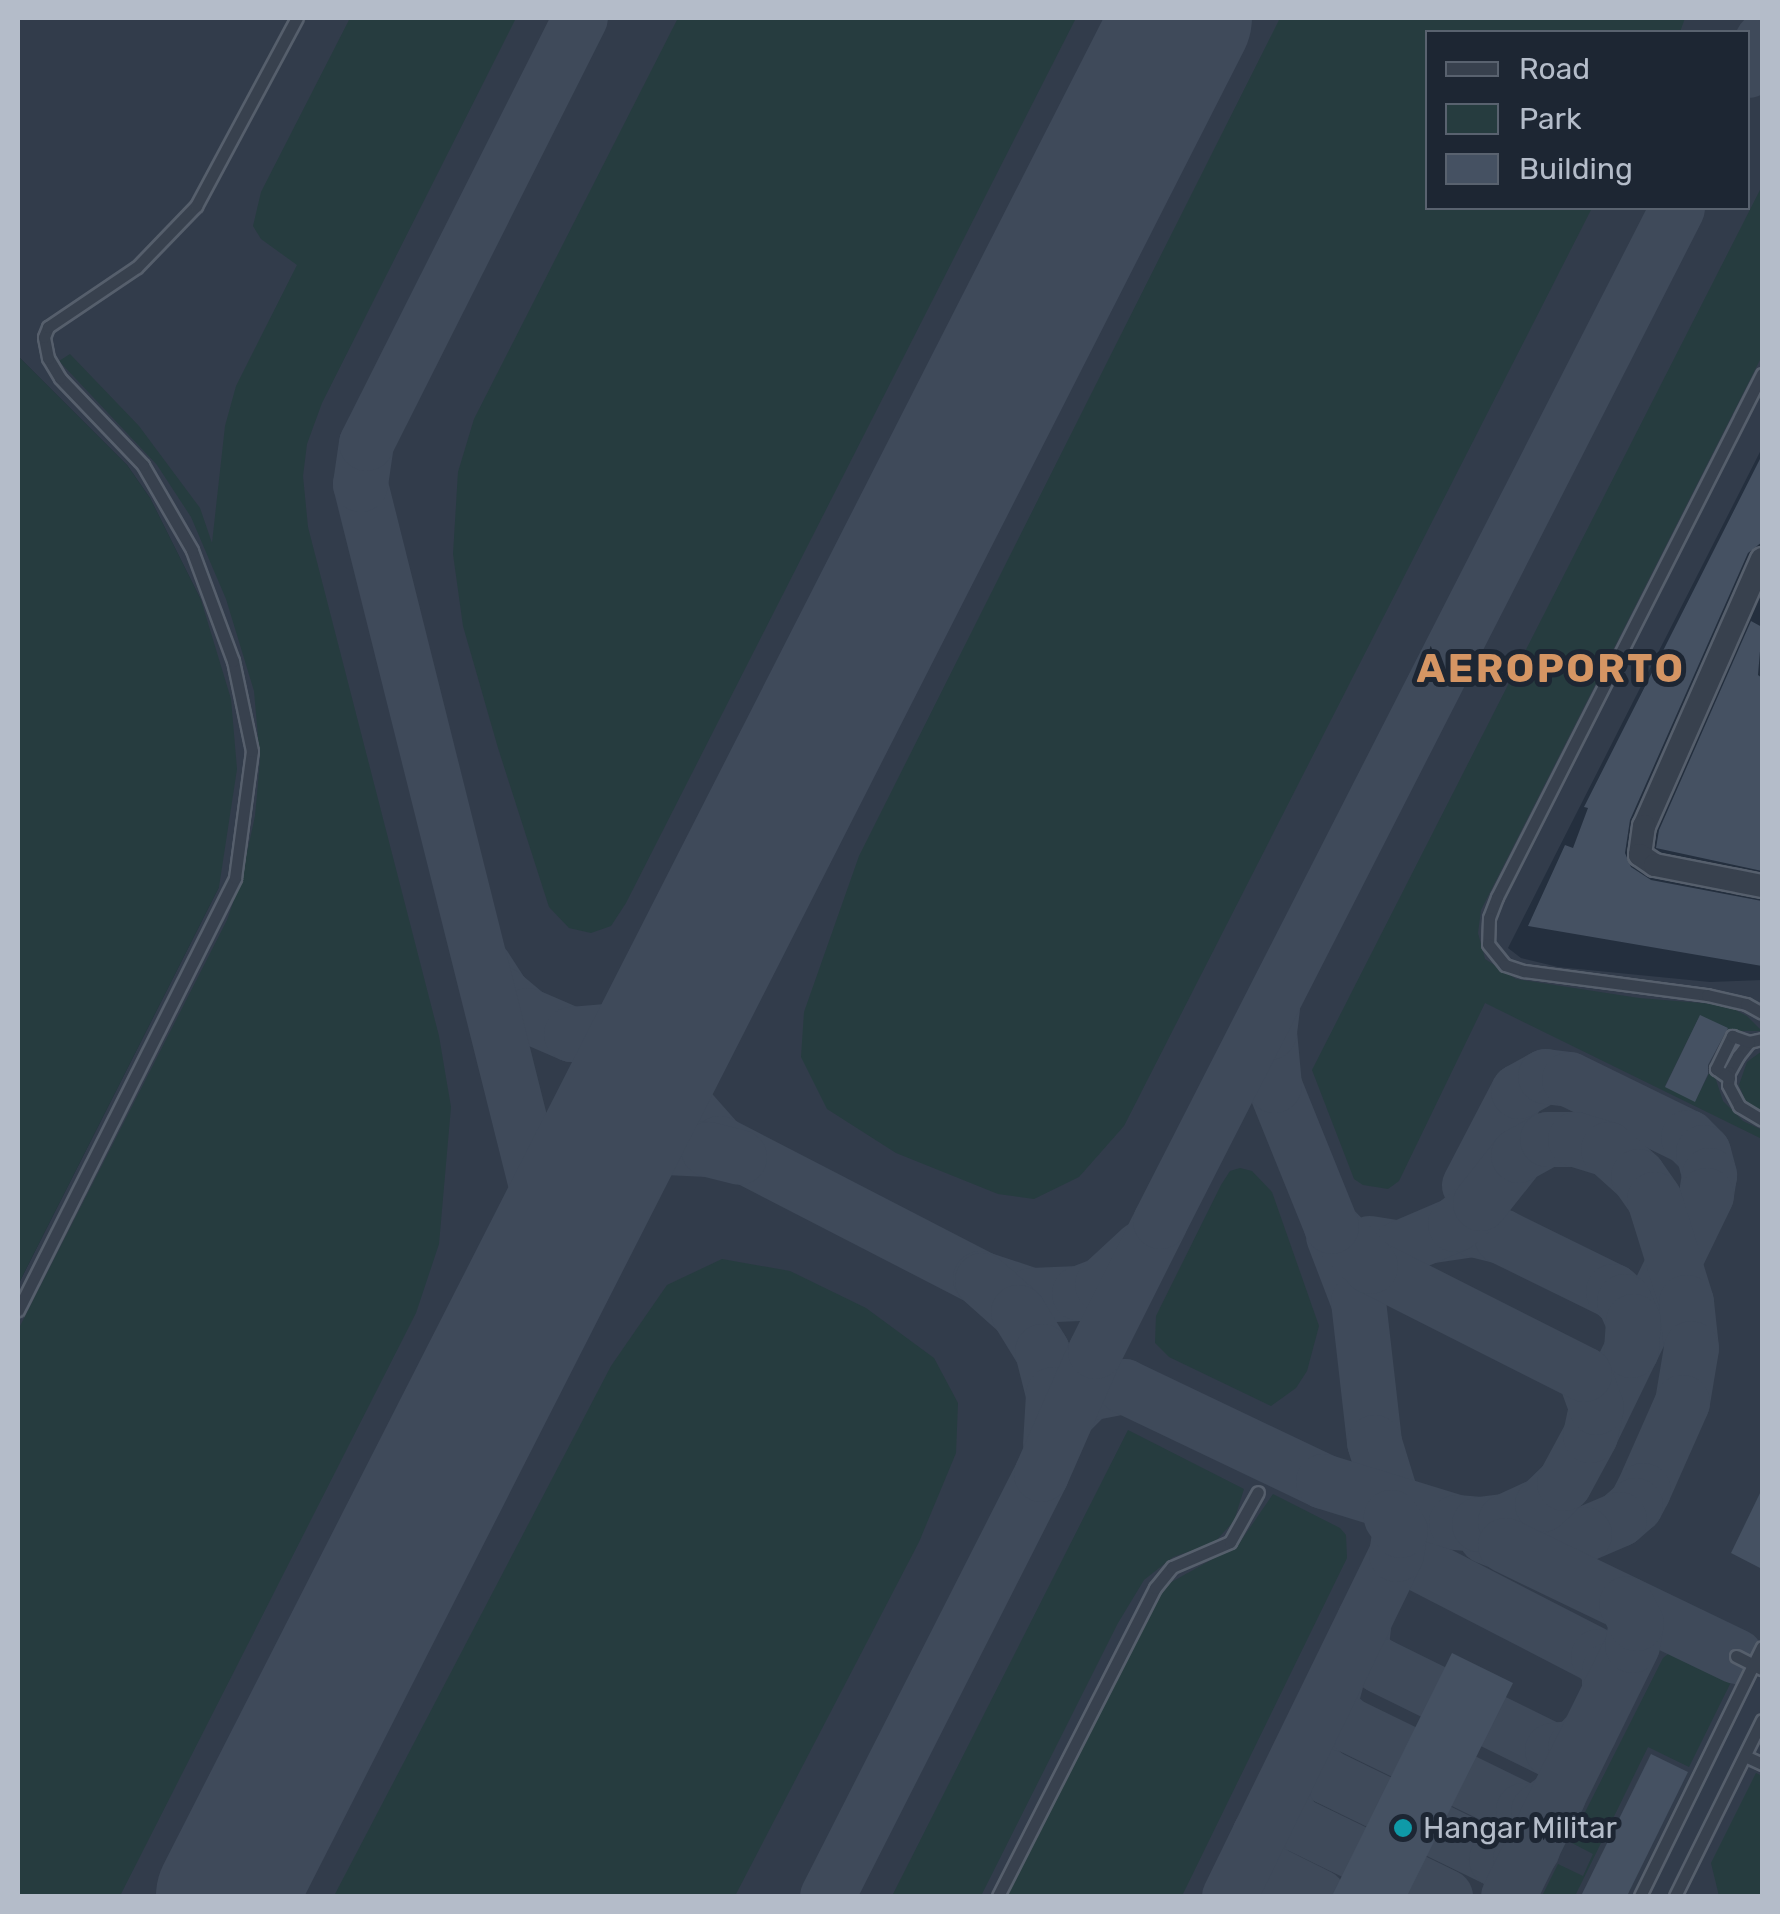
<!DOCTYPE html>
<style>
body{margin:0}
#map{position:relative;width:1780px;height:1914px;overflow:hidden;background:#242f3e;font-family:Rubik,sans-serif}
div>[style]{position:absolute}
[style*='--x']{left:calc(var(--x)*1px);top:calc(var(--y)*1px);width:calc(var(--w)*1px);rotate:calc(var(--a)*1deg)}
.airport>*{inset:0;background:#323c4b}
.green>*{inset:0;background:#263c3f}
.taxiway>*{height:55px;margin:-27.5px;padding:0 27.5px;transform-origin:27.5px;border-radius:27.5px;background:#3f4a5a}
.runway>*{height:140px;margin:-70px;padding:0 70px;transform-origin:70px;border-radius:70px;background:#3f4a5a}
.building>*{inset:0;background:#455162}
.roads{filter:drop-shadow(2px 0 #565f6c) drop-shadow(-2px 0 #565f6c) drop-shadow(0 2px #565f6c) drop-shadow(0 -2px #565f6c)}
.service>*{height:11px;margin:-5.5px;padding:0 5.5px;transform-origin:5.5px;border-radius:5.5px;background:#38414e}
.minor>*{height:22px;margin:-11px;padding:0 11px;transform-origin:11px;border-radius:11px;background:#38414e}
.dots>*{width:28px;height:28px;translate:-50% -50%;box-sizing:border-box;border:5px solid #1d2633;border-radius:50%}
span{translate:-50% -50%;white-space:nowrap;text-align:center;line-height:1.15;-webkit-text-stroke:10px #1d2633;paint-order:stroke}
.poi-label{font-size:30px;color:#b4bcc9}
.left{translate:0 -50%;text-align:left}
.district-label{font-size:40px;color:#d59563;font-weight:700;letter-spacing:2.5px}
.frame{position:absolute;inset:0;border:20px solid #b4bcc9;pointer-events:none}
.legend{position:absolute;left:1425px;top:30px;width:325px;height:180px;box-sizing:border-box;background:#1d2633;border:2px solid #59626f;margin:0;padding:12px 18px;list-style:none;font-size:30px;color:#b4bcc9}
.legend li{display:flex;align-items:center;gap:20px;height:50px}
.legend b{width:50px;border:2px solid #59626f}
</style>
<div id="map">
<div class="airport">
<i style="clip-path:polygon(evenodd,18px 18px,1762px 18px,1762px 448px,1508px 948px,1521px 958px,1558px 967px,1710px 982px,1762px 980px,1762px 1896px,18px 1896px,18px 1285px,219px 887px,201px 600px,150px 498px,127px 465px,18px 356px,18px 18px,1428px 32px,1748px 32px,1748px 208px,1428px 208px,1428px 32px)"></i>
</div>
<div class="green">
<i style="clip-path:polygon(350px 18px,516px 18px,322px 403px,307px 444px,303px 476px,308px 527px,439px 1036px,451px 1107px,439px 1244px,416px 1313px,120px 1896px,18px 1896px,18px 1330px,227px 920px,241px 880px,255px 816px,260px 760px,254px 691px,226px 599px,191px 517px,157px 465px,59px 361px,70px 354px,139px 426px,200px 508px,212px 543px,225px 426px,236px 386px,297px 265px,261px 239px,253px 226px,261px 192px)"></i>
<i style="clip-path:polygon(678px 18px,1076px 18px,626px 903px,611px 926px,591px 933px,569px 928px,549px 907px,498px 748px,463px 626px,453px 554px,458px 472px,474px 419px)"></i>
<i style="clip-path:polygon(1280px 18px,1685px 18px,1680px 32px,1428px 32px,1428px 208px,1592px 208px,1124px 1126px,1079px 1177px,1034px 1199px,998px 1194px,896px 1153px,827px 1109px,801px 1057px,804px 1012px,859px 856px)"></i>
<i style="clip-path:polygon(1762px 186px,1762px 356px,1481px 910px,1478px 933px,1485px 959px,1516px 979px,1639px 998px,1726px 1005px,1747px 1016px,1762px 1031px,1730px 1031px,1700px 1015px,1665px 1086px,1695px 1101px,1712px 1068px,1723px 1101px,1743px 1121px,1762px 1130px,1762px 1139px,1485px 1003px,1399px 1181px,1388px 1189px,1363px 1185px,1354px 1179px,1312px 1070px)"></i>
<i style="clip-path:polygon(18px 356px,127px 465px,150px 498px,201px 600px,231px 699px,237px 769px,219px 887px,18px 1285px)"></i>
<i style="clip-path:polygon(1762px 1051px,1762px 1113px,1745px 1100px,1739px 1085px,1747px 1062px)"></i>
<i style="clip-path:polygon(1240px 1168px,1252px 1171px,1272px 1192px,1319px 1326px,1307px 1371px,1296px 1388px,1271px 1406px,1169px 1357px,1155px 1343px,1156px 1316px,1221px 1185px,1230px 1171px)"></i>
<i style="clip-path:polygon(722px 1259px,790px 1271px,866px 1308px,934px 1358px,958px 1403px,956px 1453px,919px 1542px,735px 1896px,334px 1896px,611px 1366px,667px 1285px)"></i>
<i style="clip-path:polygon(1128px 1430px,1244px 1489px,1234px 1521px,1214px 1543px,1173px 1557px,1144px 1580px,1118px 1623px,981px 1896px,892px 1896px)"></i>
<i style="clip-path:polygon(1273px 1494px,1340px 1528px,1346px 1535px,1347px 1558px,1182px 1896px,1007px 1896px,1144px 1620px,1166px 1585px,1238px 1545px)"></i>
<i style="clip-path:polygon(1672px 1651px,1733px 1678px,1689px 1767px,1648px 1747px,1575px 1896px,1542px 1896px,1558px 1864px,1583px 1876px,1593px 1854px,1570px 1842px,1663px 1658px)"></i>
<i style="clip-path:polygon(1756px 1773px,1762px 1776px,1762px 1896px,1719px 1896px,1711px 1863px)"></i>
</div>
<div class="taxiway">
<i style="--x:1748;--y:70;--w:33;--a:-65"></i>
<i style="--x:484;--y:966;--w:33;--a:57"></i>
<i style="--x:502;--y:994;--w:33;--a:40"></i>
<i style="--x:527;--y:1015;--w:48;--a:23.4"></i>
<i style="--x:571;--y:1034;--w:57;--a:-5"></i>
<i style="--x:628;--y:1029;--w:21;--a:-23"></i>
<i style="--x:647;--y:1021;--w:27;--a:-36"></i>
<i style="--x:669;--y:1005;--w:38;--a:-51"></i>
<i style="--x:700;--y:966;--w:61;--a:112"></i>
<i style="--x:677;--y:1023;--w:44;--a:93.9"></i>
<i style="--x:674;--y:1067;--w:42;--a:72"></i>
<i style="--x:687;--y:1107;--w:48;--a:48.4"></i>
<i style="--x:719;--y:1143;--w:294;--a:27.3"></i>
<i style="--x:980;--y:1278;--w:54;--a:18.4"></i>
<i style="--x:1031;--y:1295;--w:48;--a:-2.4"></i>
<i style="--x:1079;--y:1293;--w:25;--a:-21"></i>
<i style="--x:1102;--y:1284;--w:53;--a:-42.7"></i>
<i style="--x:1469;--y:1185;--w:106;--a:-62.5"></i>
<i style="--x:1518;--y:1091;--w:31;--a:-29"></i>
<i style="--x:1545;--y:1076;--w:24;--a:7"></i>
<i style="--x:1569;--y:1079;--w:132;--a:26"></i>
<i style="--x:1688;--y:1137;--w:21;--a:45"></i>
<i style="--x:1703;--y:1152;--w:24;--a:75"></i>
<i style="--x:1709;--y:1175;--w:20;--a:99"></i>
<i style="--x:1706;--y:1195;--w:263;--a:115.9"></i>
<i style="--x:1432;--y:1235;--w:41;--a:-8.3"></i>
<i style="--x:1473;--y:1229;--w:29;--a:14"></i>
<i style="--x:1501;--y:1236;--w:125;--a:26.2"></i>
<i style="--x:1613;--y:1291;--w:15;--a:42"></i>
<i style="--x:1624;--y:1301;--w:22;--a:66"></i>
<i style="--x:1633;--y:1321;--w:29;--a:94"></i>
<i style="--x:1333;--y:1236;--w:70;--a:69"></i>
<i style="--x:1358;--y:1301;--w:142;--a:83.5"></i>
<i style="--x:1374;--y:1442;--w:122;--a:72.9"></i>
<i style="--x:1410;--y:1559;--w:212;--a:27.3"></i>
<i style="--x:1598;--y:1656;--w:18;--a:52"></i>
<i style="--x:1609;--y:1670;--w:21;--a:90"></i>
<i style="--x:1369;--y:1243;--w:30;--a:9"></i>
<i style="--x:1399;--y:1248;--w:61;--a:-23.2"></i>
<i style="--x:1455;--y:1224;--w:33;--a:-40"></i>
<i style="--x:1480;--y:1203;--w:61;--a:-51.6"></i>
<i style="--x:1518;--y:1155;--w:33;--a:-29"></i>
<i style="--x:1547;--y:1139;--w:28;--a:0"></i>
<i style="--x:1575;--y:1139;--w:34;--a:17"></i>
<i style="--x:1608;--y:1149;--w:40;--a:42"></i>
<i style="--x:1638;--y:1176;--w:28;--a:55"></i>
<i style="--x:1654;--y:1199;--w:108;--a:72.7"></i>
<i style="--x:1686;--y:1302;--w:46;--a:83.8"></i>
<i style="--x:1691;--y:1348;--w:55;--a:99.5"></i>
<i style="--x:1682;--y:1402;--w:96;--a:113.9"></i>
<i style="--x:1643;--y:1490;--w:17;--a:118"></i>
<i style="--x:1635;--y:1505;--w:21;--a:139"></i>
<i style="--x:1619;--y:1519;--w:38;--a:157"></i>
<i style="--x:1584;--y:1534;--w:76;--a:171.7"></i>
<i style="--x:1509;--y:1545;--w:25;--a:-159"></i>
<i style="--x:545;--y:1274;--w:102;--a:-60.7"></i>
<i style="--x:595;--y:1185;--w:28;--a:-44"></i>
<i style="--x:615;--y:1166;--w:54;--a:-20.4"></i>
<i style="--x:666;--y:1147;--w:42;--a:2.7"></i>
<i style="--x:708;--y:1149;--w:32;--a:14"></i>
<i style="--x:982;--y:1280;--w:48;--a:41.6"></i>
<i style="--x:1018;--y:1312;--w:46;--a:58.4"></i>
<i style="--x:1042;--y:1351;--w:44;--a:75.7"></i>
<i style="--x:1053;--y:1394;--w:50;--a:93.4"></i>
<i style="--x:538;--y:1286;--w:29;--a:-78"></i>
<i style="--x:544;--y:1258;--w:44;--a:-91.3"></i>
<i style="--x:543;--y:1214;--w:753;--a:-104.07"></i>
<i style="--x:360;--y:484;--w:41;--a:-81.7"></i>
<i style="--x:366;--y:443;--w:476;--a:-63.3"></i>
<i style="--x:1072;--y:1409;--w:23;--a:-45"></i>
<i style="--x:1088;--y:1393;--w:37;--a:-11"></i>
<i style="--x:1124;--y:1386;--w:221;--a:25.5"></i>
<i style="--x:1323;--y:1481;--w:139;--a:17.1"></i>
<i style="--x:1456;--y:1522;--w:23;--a:5"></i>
<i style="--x:1479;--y:1524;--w:26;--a:-7"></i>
<i style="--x:1505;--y:1521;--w:41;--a:-24.7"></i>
<i style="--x:1542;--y:1504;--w:30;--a:-44"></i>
<i style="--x:1564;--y:1483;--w:55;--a:-61.6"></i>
<i style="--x:1590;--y:1435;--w:29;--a:-78"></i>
<i style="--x:1596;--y:1407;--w:35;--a:-110"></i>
<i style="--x:1584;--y:1374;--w:240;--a:-153.2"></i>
<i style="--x:1370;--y:1266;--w:56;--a:-134.3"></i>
<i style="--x:1331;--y:1226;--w:152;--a:-112"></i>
<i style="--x:1274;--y:1085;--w:53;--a:-95.4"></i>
<i style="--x:1269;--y:1032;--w:24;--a:-83"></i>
<i style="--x:1505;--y:1545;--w:256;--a:25.7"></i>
<i style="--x:1364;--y:1619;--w:26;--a:97"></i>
<i style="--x:1361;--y:1645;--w:15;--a:62"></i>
<i style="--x:1368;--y:1658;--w:15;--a:32"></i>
<i style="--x:1381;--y:1666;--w:191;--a:26.2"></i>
<i style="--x:1552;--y:1750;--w:23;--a:-7"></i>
<i style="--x:1575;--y:1747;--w:21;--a:-47"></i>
<i style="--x:1337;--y:1676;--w:24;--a:105"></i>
<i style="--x:1331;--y:1699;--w:16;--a:72"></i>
<i style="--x:1336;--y:1714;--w:15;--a:42"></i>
<i style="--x:1347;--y:1724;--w:196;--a:26"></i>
<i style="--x:1523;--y:1810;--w:15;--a:4"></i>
<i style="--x:1538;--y:1811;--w:25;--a:-37"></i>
<i style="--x:1310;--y:1731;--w:13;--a:108"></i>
<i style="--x:1306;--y:1743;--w:18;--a:81"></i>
<i style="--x:1309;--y:1761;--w:23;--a:41"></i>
<i style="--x:1326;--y:1776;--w:189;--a:26"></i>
<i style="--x:1496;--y:1859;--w:24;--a:0"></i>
<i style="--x:1520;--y:1859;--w:16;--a:-40"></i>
<i style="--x:1284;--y:1784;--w:17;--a:100"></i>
<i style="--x:1281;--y:1801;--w:26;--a:58"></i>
<i style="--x:1295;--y:1823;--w:167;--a:26"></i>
<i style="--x:1259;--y:1834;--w:23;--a:90"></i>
<i style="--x:1259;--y:1857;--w:17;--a:57"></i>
<i style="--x:1268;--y:1871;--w:56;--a:26.6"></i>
<i style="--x:827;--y:1896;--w:473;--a:-63.1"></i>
<i style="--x:1041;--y:1474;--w:134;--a:-66.3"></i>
<i style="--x:1095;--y:1351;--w:145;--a:-63.4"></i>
<i style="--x:1160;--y:1221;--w:1137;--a:-62.96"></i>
<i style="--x:1229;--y:1896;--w:381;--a:-64"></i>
<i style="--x:1396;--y:1554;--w:24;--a:-81"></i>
<i style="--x:1400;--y:1530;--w:16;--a:-125"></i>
<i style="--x:1508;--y:1896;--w:280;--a:-63.7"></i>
<i style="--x:1632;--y:1645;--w:22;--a:-80"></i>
<i style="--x:1636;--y:1623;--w:22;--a:-117"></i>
</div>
<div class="runway">
<i style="--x:226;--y:1896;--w:2107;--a:-63.02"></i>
</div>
<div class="building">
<i style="clip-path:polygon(1762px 455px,1762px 542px,1748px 553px,1630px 820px,1625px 853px,1631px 867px,1651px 880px,1762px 901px,1762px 966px,1528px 926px,1565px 845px,1573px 848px,1588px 808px,1584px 807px)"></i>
<i style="clip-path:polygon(1751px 621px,1762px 627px,1758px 675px,1762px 678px,1762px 871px,1656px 848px,1659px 830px)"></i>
<i style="clip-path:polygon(1700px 1015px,1728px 1028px,1708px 1065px,1708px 1074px,1695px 1102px,1665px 1087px)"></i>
<i style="clip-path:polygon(1762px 1489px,1762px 1569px,1731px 1553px)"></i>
<i style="clip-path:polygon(1452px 1653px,1513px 1683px,1407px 1896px,1332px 1896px)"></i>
<i style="clip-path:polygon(1651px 1754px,1688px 1772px,1627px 1896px,1581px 1896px)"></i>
</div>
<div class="roads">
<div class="service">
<i style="--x:1762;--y:374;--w:586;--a:116.87"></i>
<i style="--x:1497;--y:897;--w:22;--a:111"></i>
<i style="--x:1489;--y:918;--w:26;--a:92"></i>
<i style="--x:1488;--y:944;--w:27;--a:51"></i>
<i style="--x:1505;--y:965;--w:20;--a:18"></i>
<i style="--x:1524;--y:971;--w:185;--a:7.5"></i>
<i style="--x:1707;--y:995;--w:40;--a:13"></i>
<i style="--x:1746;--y:1004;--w:18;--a:29"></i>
<i style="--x:1762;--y:1039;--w:13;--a:167"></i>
<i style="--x:1749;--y:1042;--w:18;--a:128"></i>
<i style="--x:1738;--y:1056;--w:18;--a:119"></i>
<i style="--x:1729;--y:1072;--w:13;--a:94"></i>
<i style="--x:1728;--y:1085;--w:24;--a:62"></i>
<i style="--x:1739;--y:1106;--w:27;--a:31"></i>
<i style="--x:1729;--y:1078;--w:16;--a:-145"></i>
<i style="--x:1716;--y:1069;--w:37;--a:-64"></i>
<i style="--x:1732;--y:1036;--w:18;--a:19"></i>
<i style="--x:18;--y:1310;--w:483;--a:-63.3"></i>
<i style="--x:235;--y:878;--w:128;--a:-82.4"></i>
<i style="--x:252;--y:751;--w:92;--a:-101.9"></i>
<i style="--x:233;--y:661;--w:118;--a:-110.3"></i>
<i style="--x:192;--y:550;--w:98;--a:-120"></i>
<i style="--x:143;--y:465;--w:120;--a:-133.7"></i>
<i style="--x:60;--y:378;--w:23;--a:-121"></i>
<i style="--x:48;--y:358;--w:21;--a:-101"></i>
<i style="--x:44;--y:337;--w:11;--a:-68"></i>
<i style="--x:48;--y:327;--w:107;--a:-34"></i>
<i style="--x:137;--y:267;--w:85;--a:-46"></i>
<i style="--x:196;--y:206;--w:213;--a:-61.8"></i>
<i style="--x:1736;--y:1656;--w:29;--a:27"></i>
<i style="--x:1745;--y:1756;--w:19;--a:25"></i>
<i style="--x:998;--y:1896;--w:346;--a:-63"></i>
<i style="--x:1155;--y:1588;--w:27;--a:-51"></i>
<i style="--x:1172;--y:1567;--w:63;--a:-23.3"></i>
<i style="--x:1230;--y:1542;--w:57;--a:-60.8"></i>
<i style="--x:1640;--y:1896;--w:277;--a:-63.9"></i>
<i style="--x:1675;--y:1896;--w:196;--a:-63.7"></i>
</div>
<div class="minor">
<i style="--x:1762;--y:559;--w:292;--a:113.8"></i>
<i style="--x:1644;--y:826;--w:29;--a:98"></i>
<i style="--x:1640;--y:855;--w:18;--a:34"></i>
<i style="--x:1655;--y:865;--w:109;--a:11.1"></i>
</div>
</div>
<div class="dots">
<i style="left:1403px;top:1828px;background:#0f9aa8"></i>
</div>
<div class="poi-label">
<span class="left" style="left:1423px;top:1828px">Hangar Militar</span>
</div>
<div class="district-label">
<span style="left:1551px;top:669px">AEROPORTO</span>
</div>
<div class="frame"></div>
<ul class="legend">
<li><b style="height:12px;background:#38414e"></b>Road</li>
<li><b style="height:28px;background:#263c3f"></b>Park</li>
<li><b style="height:28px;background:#455162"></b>Building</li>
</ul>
</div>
